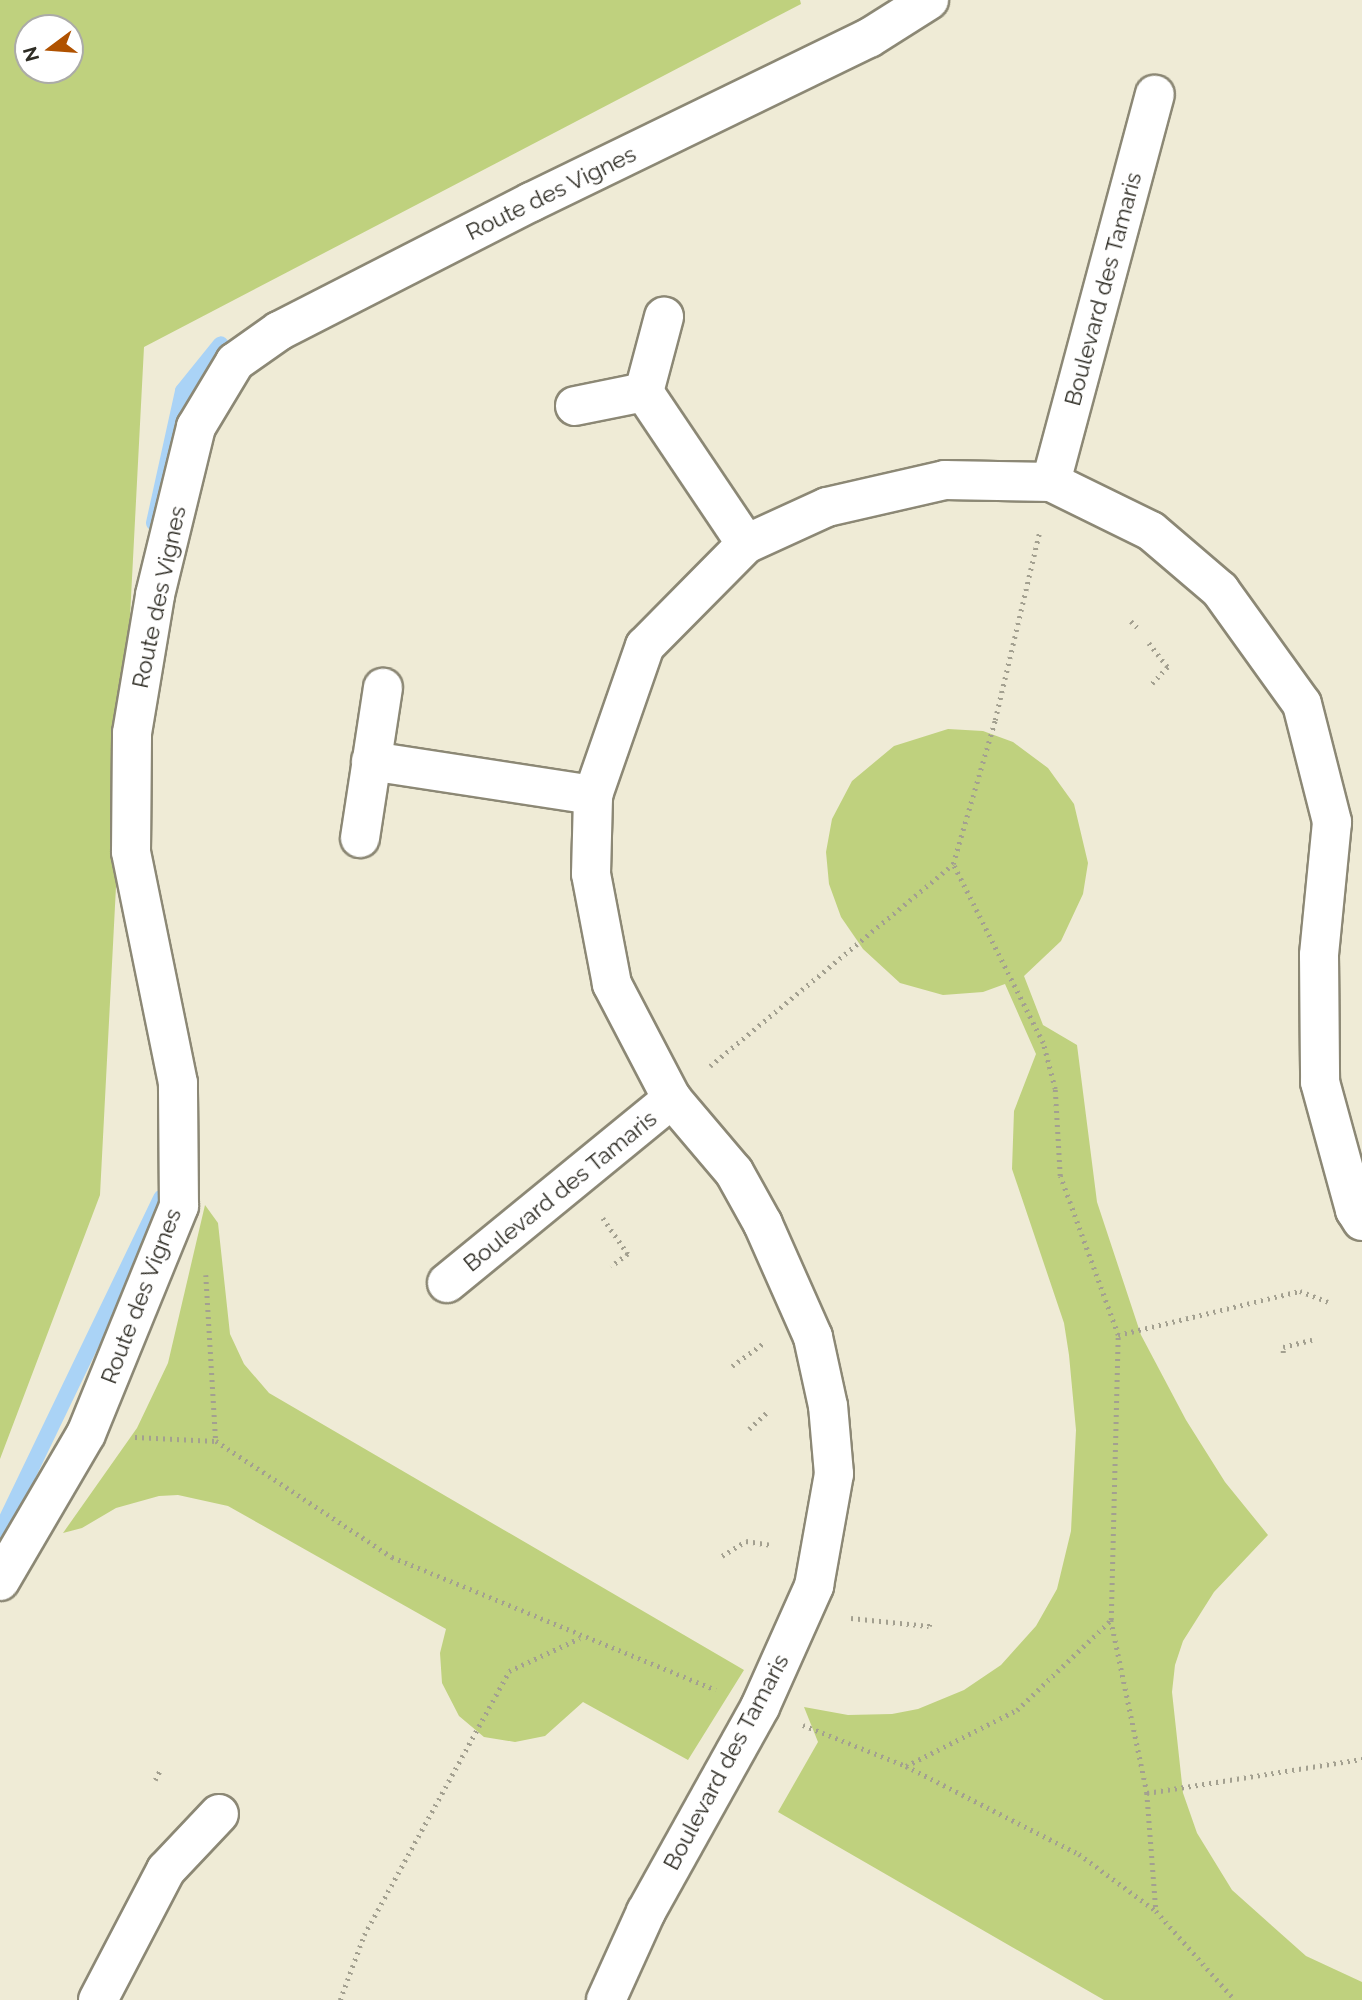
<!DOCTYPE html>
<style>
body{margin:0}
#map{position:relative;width:1362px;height:2000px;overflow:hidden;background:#efebd6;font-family:Raleway,sans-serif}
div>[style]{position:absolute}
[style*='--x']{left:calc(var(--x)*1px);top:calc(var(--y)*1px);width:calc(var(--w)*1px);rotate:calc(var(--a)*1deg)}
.green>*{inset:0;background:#bfd17e}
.stream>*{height:16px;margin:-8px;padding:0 8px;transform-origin:8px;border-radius:8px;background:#aad3f6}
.path>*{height:4.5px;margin-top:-2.25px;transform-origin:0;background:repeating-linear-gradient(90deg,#a3a090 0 2px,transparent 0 7px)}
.roads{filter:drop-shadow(2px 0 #8c8875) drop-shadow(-2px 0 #8c8875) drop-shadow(0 2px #8c8875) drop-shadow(0 -2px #8c8875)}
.minor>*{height:38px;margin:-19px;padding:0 19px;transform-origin:19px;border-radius:19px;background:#fff}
span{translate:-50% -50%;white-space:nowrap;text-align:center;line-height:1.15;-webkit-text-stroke:5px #fff;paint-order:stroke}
.street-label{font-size:23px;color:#2e2c24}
.north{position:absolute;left:14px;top:14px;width:70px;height:70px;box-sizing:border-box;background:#fff;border:2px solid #ababa7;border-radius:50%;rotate:254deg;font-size:19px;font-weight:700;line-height:28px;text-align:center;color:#2e2c24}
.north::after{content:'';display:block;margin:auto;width:24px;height:32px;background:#b05200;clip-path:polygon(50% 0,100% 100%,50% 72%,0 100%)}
</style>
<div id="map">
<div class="green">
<i style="clip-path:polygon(evenodd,0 0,800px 0,801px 4px,144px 347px,100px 1195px,0 1459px,0 0,28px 28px,70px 28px,70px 70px,28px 70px,28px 28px)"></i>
<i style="clip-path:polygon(948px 729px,983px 731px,1013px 742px,1048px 768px,1074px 804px,1088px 863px,1083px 894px,1061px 941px,1024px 976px,1043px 1025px,1077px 1045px,1097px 1202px,1141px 1335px,1186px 1420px,1225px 1482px,1268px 1535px,1214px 1592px,1183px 1641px,1175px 1665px,1172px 1692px,1183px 1793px,1197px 1833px,1232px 1890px,1306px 1956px,1362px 1982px,1362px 2000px,1104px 2000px,778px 1812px,818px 1742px,804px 1707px,848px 1715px,892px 1714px,918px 1709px,964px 1690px,1001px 1665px,1036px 1626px,1057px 1589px,1071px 1531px,1076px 1430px,1069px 1355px,1064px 1323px,1012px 1169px,1014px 1111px,1036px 1054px,1005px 984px,983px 992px,943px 995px,900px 983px,863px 949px,841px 917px,829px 884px,826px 852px,832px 819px,852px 781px,894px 746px)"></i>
<i style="clip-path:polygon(205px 1205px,218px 1223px,230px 1334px,244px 1364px,269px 1393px,744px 1670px,688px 1760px,583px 1702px,545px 1736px,515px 1742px,484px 1737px,459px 1716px,442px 1683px,440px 1653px,446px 1629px,228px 1506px,178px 1495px,159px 1496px,116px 1508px,82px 1528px,63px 1533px,137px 1428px,168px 1363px)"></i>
</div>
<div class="stream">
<i style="--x:154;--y:523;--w:135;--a:-77.6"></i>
<i style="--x:183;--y:391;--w:60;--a:-51"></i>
<i style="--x:0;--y:1533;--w:372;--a:-64.3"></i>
</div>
<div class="path">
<i style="--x:1131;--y:621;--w:11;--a:45"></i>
<i style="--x:1149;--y:643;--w:31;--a:52"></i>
<i style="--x:1168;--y:667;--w:25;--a:133"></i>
<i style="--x:710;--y:1066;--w:316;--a:-39.7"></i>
<i style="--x:603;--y:1218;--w:44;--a:55.2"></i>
<i style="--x:628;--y:1254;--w:21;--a:143"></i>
<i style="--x:206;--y:1275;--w:166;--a:86.6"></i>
<i style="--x:1118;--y:1335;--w:187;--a:-13.6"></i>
<i style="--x:1300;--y:1291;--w:30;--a:21"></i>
<i style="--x:1283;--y:1353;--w:6;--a:-90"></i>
<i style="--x:1283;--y:1347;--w:30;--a:-14"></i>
<i style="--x:732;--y:1366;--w:39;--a:-36"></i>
<i style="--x:749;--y:1429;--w:26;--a:-43"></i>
<i style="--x:135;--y:1437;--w:81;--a:2.8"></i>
<i style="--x:216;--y:1441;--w:211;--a:33.4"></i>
<i style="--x:392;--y:1557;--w:350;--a:22.3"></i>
<i style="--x:722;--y:1556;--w:28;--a:-32"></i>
<i style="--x:746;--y:1541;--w:26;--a:9"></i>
<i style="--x:851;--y:1618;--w:78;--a:5.9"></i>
<i style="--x:929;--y:1626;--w:4;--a:-76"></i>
<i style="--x:1111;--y:1620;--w:177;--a:78.2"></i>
<i style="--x:1147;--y:1793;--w:118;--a:85.6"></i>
<i style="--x:803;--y:1725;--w:111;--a:21.7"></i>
<i style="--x:906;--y:1766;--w:194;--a:27"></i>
<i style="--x:1079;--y:1854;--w:96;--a:36.5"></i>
<i style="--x:1156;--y:1911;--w:119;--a:48.4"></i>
<i style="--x:906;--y:1766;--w:124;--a:-26.8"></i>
<i style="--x:1017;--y:1710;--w:130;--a:-43.8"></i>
<i style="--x:1111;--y:1620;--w:285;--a:-88.6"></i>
<i style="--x:1118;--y:1335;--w:169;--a:-110"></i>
<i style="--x:1060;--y:1176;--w:87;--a:-93.3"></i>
<i style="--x:1055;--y:1089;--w:48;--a:-104.6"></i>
<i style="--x:1043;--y:1043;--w:200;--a:-116.7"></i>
<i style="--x:953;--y:864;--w:150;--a:-73.7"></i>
<i style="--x:995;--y:720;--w:195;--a:-76.7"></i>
<i style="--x:155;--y:1780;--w:13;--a:-63"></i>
<i style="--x:1147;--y:1793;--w:218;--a:-9"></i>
<i style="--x:340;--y:2000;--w:69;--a:-69.7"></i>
<i style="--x:364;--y:1935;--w:301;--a:-61.2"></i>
<i style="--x:509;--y:1671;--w:78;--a:-24.9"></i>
</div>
<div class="roads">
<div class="minor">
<i style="--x:644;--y:392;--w:78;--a:-75.1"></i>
<i style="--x:575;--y:406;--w:70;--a:-11.5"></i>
<i style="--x:644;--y:392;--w:183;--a:56.1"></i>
<i style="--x:1051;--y:482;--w:401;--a:-75"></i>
<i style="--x:371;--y:761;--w:225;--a:8.7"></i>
<i style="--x:360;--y:838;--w:152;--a:-81.3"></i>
<i style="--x:447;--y:1283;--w:291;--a:-39.3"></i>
<i style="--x:0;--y:1581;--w:170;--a:-59.7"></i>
<i style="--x:86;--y:1434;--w:246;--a:-67.8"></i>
<i style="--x:179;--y:1206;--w:123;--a:-90.5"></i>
<i style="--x:178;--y:1083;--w:236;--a:-101.5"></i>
<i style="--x:131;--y:852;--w:119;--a:-89.5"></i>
<i style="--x:132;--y:733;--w:140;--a:-80.5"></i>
<i style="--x:155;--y:595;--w:173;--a:-76.3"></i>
<i style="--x:196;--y:427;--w:76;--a:-59"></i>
<i style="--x:235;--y:362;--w:54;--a:-35.2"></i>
<i style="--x:279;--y:331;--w:283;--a:-27.1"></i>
<i style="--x:531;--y:202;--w:376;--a:-25.9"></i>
<i style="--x:869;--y:38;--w:71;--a:-32.3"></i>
<i style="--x:98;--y:2000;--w:147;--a:-62.4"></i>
<i style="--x:166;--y:1870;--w:77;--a:-46.6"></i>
<i style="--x:606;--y:2000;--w:97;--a:-65.6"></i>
<i style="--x:646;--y:1912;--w:235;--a:-60.9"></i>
<i style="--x:760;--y:1707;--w:133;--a:-65.9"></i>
<i style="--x:814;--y:1586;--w:114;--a:-79.9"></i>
<i style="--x:834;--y:1474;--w:68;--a:-95"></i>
<i style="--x:828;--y:1406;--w:71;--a:-102.3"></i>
<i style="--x:813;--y:1337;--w:124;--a:-113.9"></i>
<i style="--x:763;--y:1224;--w:60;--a:-119.1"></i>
<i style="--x:734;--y:1172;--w:96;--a:-130.3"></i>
<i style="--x:672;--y:1099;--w:130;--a:-117.6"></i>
<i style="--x:612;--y:984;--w:112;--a:-100.8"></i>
<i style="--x:591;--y:874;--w:79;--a:-88.5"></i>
<i style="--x:593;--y:795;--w:158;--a:-70.8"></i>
<i style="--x:645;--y:646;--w:144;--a:-45.3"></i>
<i style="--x:746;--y:544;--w:89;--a:-24.6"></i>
<i style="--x:827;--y:507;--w:121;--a:-12.9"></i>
<i style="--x:945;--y:480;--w:106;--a:1.1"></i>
<i style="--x:1051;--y:482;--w:111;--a:26.1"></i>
<i style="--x:1151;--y:531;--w:91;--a:40.5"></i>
<i style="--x:1220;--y:590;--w:140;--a:54.3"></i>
<i style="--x:1302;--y:704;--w:122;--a:75.7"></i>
<i style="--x:1332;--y:822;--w:134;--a:95.6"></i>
<i style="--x:1319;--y:955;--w:127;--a:89.5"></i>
<i style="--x:1320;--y:1082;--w:133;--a:74.7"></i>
<i style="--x:1355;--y:1210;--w:13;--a:58"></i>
</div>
</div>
<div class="street-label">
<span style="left:551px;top:193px;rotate:-26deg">Route des Vignes</span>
<span style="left:1103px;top:289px;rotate:-75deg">Boulevard des Tamaris</span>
<span style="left:159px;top:597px;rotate:-78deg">Route des Vignes</span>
<span style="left:560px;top:1191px;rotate:-39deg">Boulevard des Tamaris</span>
<span style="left:141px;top:1296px;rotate:-69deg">Route des Vignes</span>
<span style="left:726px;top:1762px;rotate:-62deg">Boulevard des Tamaris</span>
</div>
<div class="north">N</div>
</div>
